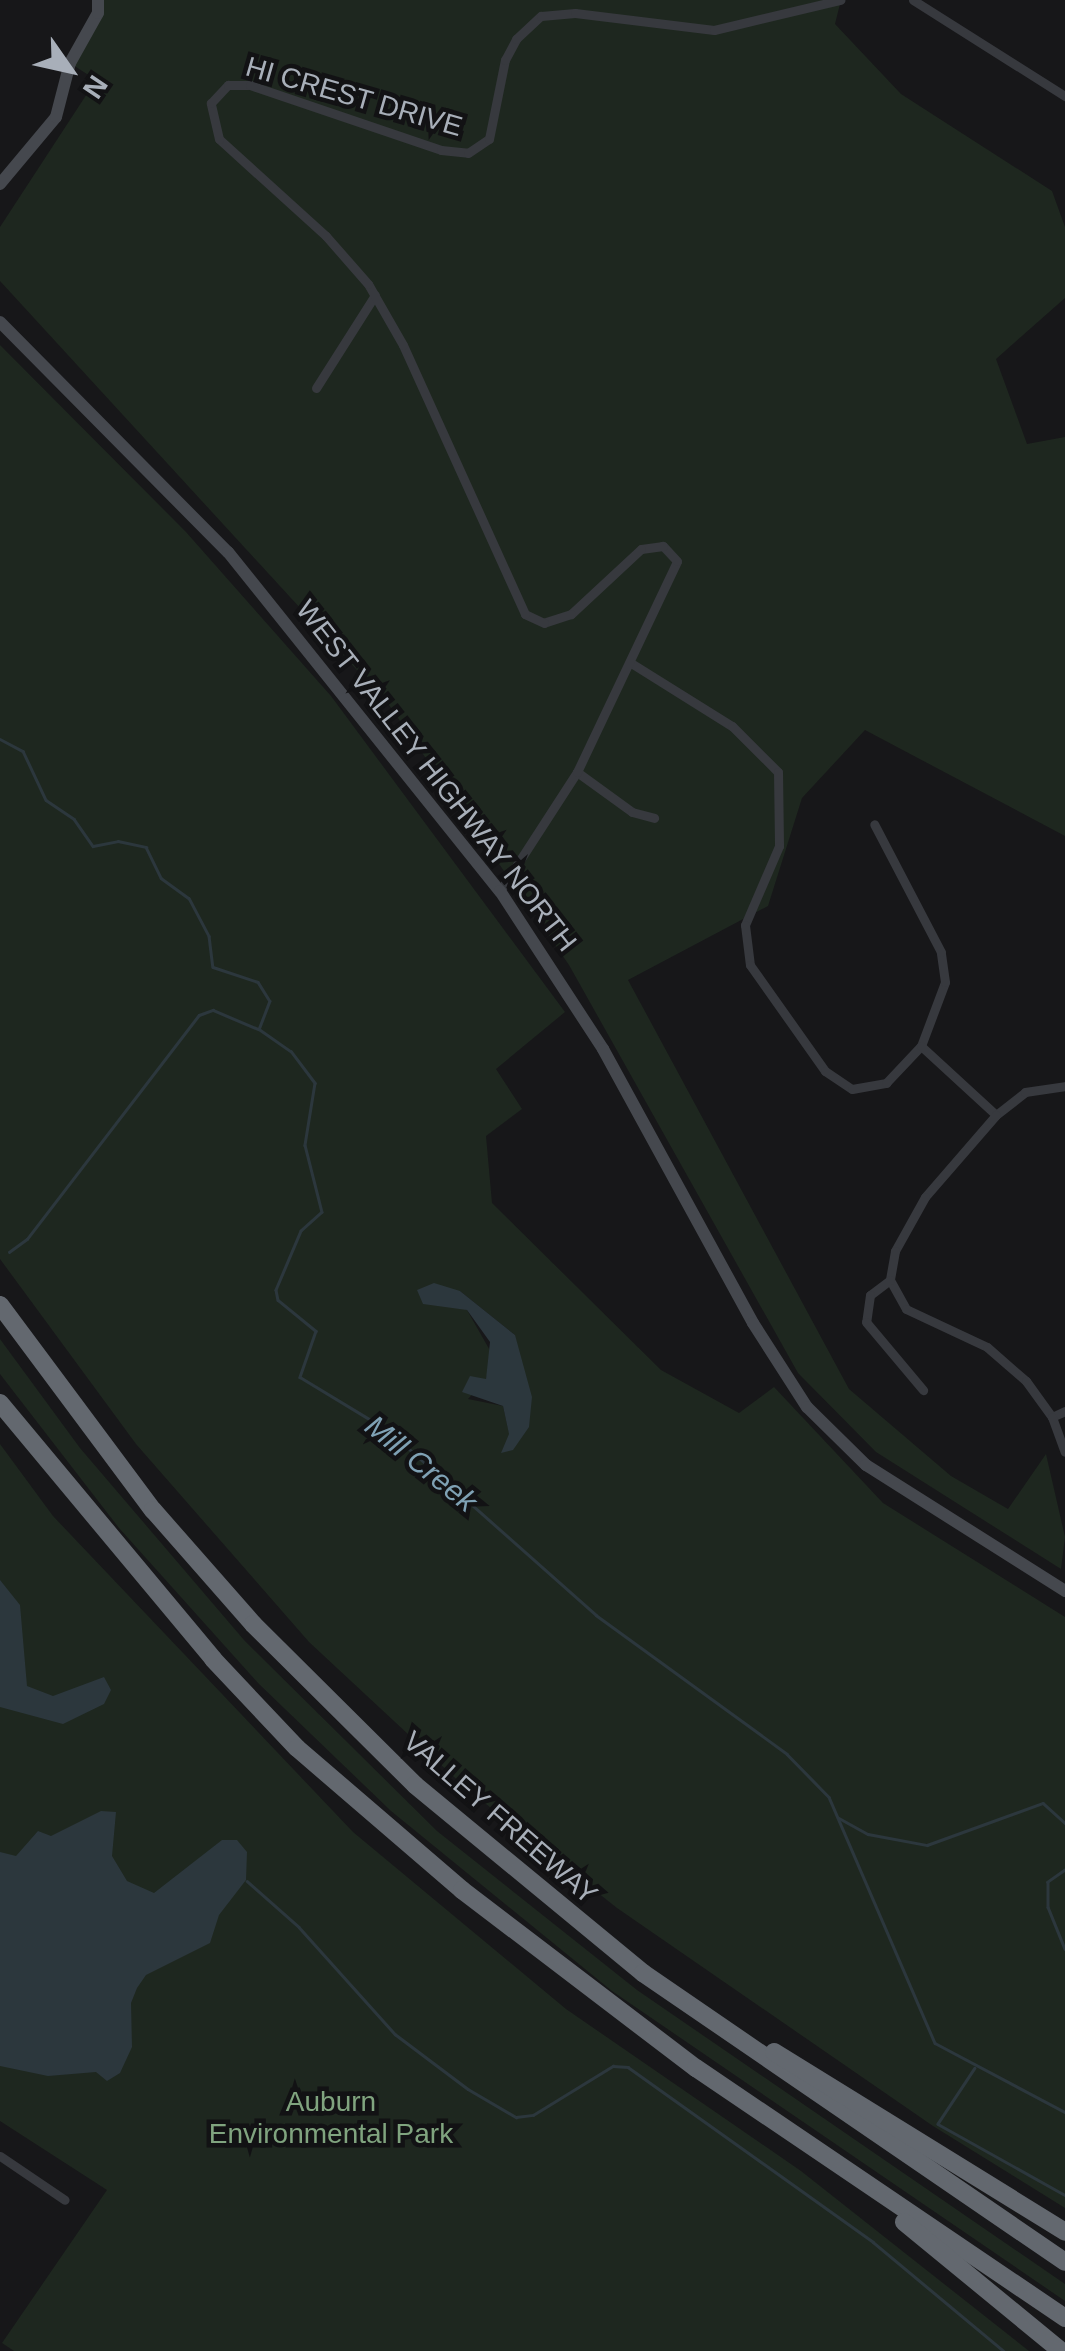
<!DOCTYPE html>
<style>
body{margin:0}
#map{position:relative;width:1065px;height:2351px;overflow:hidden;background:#171719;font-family:Arial,sans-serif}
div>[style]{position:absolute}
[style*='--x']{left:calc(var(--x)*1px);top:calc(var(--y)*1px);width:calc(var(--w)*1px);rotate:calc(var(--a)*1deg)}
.green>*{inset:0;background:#1e271f}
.water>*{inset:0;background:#2c373d}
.stream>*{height:2.5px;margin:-1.25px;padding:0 1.25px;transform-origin:1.25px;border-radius:1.25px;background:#2c373d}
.street>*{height:9px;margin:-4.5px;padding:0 4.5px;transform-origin:4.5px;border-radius:4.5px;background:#37393e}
.secondary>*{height:12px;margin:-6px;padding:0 6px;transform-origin:6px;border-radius:6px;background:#45484e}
.highway>*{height:18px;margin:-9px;padding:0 9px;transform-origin:9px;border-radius:9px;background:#63686f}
span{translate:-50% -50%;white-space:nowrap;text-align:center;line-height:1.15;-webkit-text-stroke:9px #121214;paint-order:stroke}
.street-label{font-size:28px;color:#a8afb9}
.park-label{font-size:28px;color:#80a47f}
.water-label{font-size:30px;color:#7fa1b4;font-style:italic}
.north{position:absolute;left:20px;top:20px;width:100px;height:100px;-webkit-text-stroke:8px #121214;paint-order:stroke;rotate:124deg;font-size:28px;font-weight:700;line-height:40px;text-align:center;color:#a8afb9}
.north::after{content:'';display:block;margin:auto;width:35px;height:45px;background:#a8afb9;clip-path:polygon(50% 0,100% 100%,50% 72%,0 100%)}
</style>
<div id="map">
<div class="green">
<i style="clip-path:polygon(98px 0,841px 0,835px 24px,901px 94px,1052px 191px,1065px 227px,1065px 298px,996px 359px,1027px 444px,1065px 437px,1065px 836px,865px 730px,802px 798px,768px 906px,628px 980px,849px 1389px,951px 1476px,1008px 1509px,1046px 1454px,1065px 1537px,1061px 1569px,876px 1452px,798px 1373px,569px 965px,389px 705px,0 281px,0 227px,96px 80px,70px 63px)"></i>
<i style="clip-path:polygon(evenodd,0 345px,186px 532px,331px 696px,565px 1012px,496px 1069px,522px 1109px,486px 1136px,492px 1203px,661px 1370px,739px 1413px,774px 1387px,883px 1503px,1065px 1617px,1065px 2208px,933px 2126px,617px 1908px,467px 1789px,309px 1642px,136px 1444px,0 1259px,0 345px,460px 1291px,515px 1335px,513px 1450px,503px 1406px,468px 1399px,486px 1379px,492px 1354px,467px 1310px,453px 1304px,460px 1291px)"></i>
<i style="clip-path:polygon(0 1339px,80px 1448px,244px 1640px,437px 1831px,637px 1990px,1065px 2284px,1065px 2301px,612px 1991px,391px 1811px,259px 1684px,119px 1528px,0 1374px)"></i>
<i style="clip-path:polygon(0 1444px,53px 1516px,353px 1832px,566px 2009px,801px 2171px,1029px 2351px,14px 2351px,2px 2343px,107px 2190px,0 2121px)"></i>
</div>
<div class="water">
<i style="clip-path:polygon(434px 1283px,460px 1291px,515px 1335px,532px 1397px,529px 1427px,513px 1450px,501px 1453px,509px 1434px,503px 1406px,462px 1392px,470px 1376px,486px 1379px,490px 1342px,467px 1310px,423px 1304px,417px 1290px)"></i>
<i style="clip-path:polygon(0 1580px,20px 1605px,27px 1686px,53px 1696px,104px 1677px,111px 1690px,104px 1704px,63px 1724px,0 1707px)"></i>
<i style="clip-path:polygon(101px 1811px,116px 1812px,112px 1856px,127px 1881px,154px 1893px,222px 1840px,237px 1840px,247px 1852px,246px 1880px,219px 1915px,210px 1943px,146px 1975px,137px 1988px,131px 2003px,132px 2047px,120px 2073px,107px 2081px,96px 2072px,48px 2076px,0 2066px,0 1852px,16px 1856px,38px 1831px,51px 1836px)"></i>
</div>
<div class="stream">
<i style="--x:0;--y:739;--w:26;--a:28"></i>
<i style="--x:23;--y:751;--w:54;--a:64.9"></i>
<i style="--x:46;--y:800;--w:34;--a:34"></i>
<i style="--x:74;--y:819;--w:33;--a:55"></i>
<i style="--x:93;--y:846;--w:25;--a:-11"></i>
<i style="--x:118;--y:841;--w:29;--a:12"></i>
<i style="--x:146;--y:847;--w:34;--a:64"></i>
<i style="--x:161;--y:878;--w:34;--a:36"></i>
<i style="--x:189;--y:898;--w:43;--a:62.2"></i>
<i style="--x:209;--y:936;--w:31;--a:83"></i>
<i style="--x:213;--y:967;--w:47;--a:18.4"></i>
<i style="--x:258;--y:982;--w:22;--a:58"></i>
<i style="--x:270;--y:1001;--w:30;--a:111"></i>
<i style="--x:259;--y:1029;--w:39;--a:35"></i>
<i style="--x:291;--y:1051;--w:40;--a:53"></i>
<i style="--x:315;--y:1083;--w:63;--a:99.2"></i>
<i style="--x:305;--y:1145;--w:69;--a:75.8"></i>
<i style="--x:322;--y:1212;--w:28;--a:138"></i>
<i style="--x:301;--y:1231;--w:64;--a:113"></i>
<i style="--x:276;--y:1290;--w:10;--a:79"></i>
<i style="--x:278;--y:1300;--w:49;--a:39.2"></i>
<i style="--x:316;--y:1331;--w:49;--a:109.2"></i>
<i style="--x:300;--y:1377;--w:104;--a:31.2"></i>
<i style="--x:389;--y:1431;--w:277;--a:41.6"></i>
<i style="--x:596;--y:1615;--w:236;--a:36"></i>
<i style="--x:787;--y:1754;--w:60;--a:45.7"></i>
<i style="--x:829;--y:1797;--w:268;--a:66.7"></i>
<i style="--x:935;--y:2043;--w:147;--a:28"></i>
<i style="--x:9;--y:1252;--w:22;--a:-36"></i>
<i style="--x:27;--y:1239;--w:282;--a:-52.5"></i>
<i style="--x:199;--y:1015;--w:15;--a:-20"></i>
<i style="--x:213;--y:1010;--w:49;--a:22.9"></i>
<i style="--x:839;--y:1818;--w:33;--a:29"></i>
<i style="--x:868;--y:1834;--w:60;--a:10.6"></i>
<i style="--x:927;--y:1845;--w:123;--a:-19.9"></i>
<i style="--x:1043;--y:1803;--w:30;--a:42"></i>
<i style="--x:1065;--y:1870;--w:21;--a:145"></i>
<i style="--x:1048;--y:1882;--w:25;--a:90"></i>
<i style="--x:1048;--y:1907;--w:45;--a:68"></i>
<i style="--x:247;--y:1881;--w:69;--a:41.5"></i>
<i style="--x:299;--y:1927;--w:144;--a:48.1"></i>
<i style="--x:395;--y:2034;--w:91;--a:37"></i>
<i style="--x:468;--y:2089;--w:56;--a:30.3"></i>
<i style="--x:516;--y:2117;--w:17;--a:-7"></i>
<i style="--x:533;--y:2115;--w:94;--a:-31.5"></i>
<i style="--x:613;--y:2066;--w:15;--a:4"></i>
<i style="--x:628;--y:2067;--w:301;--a:35.5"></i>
<i style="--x:873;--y:2242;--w:170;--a:39.8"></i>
<i style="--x:975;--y:2068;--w:67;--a:123.5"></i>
<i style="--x:938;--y:2124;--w:145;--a:29.2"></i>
</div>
<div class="street">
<i style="--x:913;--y:0;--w:180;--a:32.3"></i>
<i style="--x:316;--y:388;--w:110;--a:-57.6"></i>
<i style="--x:631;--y:663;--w:119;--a:32"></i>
<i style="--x:732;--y:726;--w:65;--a:45"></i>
<i style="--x:778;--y:772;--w:74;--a:89.2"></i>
<i style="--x:779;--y:846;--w:86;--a:113.3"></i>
<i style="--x:745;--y:925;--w:40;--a:82.9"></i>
<i style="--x:750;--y:965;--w:130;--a:54.7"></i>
<i style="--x:825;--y:1071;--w:32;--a:34"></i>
<i style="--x:852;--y:1089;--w:35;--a:-10"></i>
<i style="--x:886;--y:1083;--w:51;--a:-46.6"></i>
<i style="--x:921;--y:1046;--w:68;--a:-69.4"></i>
<i style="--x:945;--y:982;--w:30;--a:-98"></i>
<i style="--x:941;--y:952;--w:144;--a:-117.6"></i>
<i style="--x:577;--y:772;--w:68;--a:36"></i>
<i style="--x:632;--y:812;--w:23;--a:15"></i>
<i style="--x:500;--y:891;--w:142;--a:-57.1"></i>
<i style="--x:577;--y:772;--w:233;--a:-64.6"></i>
<i style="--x:677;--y:561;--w:21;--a:-133"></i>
<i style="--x:663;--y:546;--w:22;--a:172"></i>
<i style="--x:641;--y:549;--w:96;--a:137.1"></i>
<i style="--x:571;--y:614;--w:28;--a:162"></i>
<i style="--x:544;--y:623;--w:21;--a:-155"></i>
<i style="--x:525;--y:614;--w:295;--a:-114.4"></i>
<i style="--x:403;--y:345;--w:70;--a:-119.8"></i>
<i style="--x:368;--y:284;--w:64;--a:-131.2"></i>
<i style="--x:326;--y:236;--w:144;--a:-137.8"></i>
<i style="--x:219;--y:139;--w:37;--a:-103"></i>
<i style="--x:211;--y:103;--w:25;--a:-47"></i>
<i style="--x:228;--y:85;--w:22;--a:0"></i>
<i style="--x:250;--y:85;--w:202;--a:18.8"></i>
<i style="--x:441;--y:150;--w:27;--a:6"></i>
<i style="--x:468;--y:153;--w:25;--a:-34"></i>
<i style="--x:489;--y:139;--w:81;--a:-78.6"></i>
<i style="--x:505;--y:60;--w:24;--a:-62"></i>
<i style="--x:516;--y:39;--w:34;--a:-43"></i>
<i style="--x:541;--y:16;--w:34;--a:-5"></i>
<i style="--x:575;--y:13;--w:140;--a:7"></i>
<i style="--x:714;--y:30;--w:130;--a:-13.4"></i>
<i style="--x:921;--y:1046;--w:102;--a:42.6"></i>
<i style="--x:996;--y:1115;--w:37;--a:-38"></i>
<i style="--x:1025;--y:1092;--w:40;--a:-8.5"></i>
<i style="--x:996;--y:1115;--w:108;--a:130.9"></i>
<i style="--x:925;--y:1197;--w:62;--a:119.1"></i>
<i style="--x:895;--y:1251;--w:29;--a:100"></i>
<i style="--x:890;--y:1280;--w:33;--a:61"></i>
<i style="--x:906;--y:1309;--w:89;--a:25.1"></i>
<i style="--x:987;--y:1347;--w:52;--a:41.1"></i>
<i style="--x:1026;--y:1381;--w:44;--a:54.2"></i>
<i style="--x:1052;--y:1417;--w:14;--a:-25"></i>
<i style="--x:890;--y:1280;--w:25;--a:143"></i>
<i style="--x:870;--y:1295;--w:27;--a:98"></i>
<i style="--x:866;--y:1322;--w:89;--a:50"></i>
<i style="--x:1052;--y:1417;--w:37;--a:70"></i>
<i style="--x:0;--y:2156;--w:78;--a:34.1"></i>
</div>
<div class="secondary">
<i style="--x:0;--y:184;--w:87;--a:-50.1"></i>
<i style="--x:56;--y:117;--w:56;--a:-75.5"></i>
<i style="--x:70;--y:63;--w:57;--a:-60.8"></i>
<i style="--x:98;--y:13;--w:13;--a:-90"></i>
<i style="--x:0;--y:322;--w:324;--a:45.3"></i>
<i style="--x:228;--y:552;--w:435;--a:51.3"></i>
<i style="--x:500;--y:891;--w:189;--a:56.9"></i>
<i style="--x:603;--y:1049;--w:312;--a:61.3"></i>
<i style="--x:753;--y:1323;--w:100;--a:57.3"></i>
<i style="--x:807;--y:1407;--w:83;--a:44.5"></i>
<i style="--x:866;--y:1465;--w:236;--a:32.3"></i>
</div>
<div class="highway">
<i style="--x:0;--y:1305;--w:256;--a:53.3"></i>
<i style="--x:153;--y:1510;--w:152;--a:48.7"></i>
<i style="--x:253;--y:1624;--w:228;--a:44.8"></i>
<i style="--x:415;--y:1785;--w:296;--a:39.5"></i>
<i style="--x:643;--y:1973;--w:511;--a:34.4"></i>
<i style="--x:0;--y:1403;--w:333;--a:50.2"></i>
<i style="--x:213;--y:1659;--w:122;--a:46.7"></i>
<i style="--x:297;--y:1748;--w:218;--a:40.7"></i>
<i style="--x:462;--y:1890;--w:294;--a:37.3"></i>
<i style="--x:696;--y:2068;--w:446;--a:34.1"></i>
<i style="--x:774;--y:2052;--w:342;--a:31.7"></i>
<i style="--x:904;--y:2222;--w:203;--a:39.4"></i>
</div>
<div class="street-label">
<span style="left:354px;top:97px;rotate:16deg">HI CREST DRIVE</span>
<span style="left:436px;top:776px;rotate:52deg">WEST VALLEY HIGHWAY NORTH</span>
<span style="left:500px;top:1818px;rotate:41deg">VALLEY FREEWAY</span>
</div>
<div class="park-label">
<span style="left:331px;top:2118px">Auburn<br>Environmental Park</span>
</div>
<div class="water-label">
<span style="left:421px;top:1464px;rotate:39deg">Mill Creek</span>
</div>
<div class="north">N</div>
</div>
